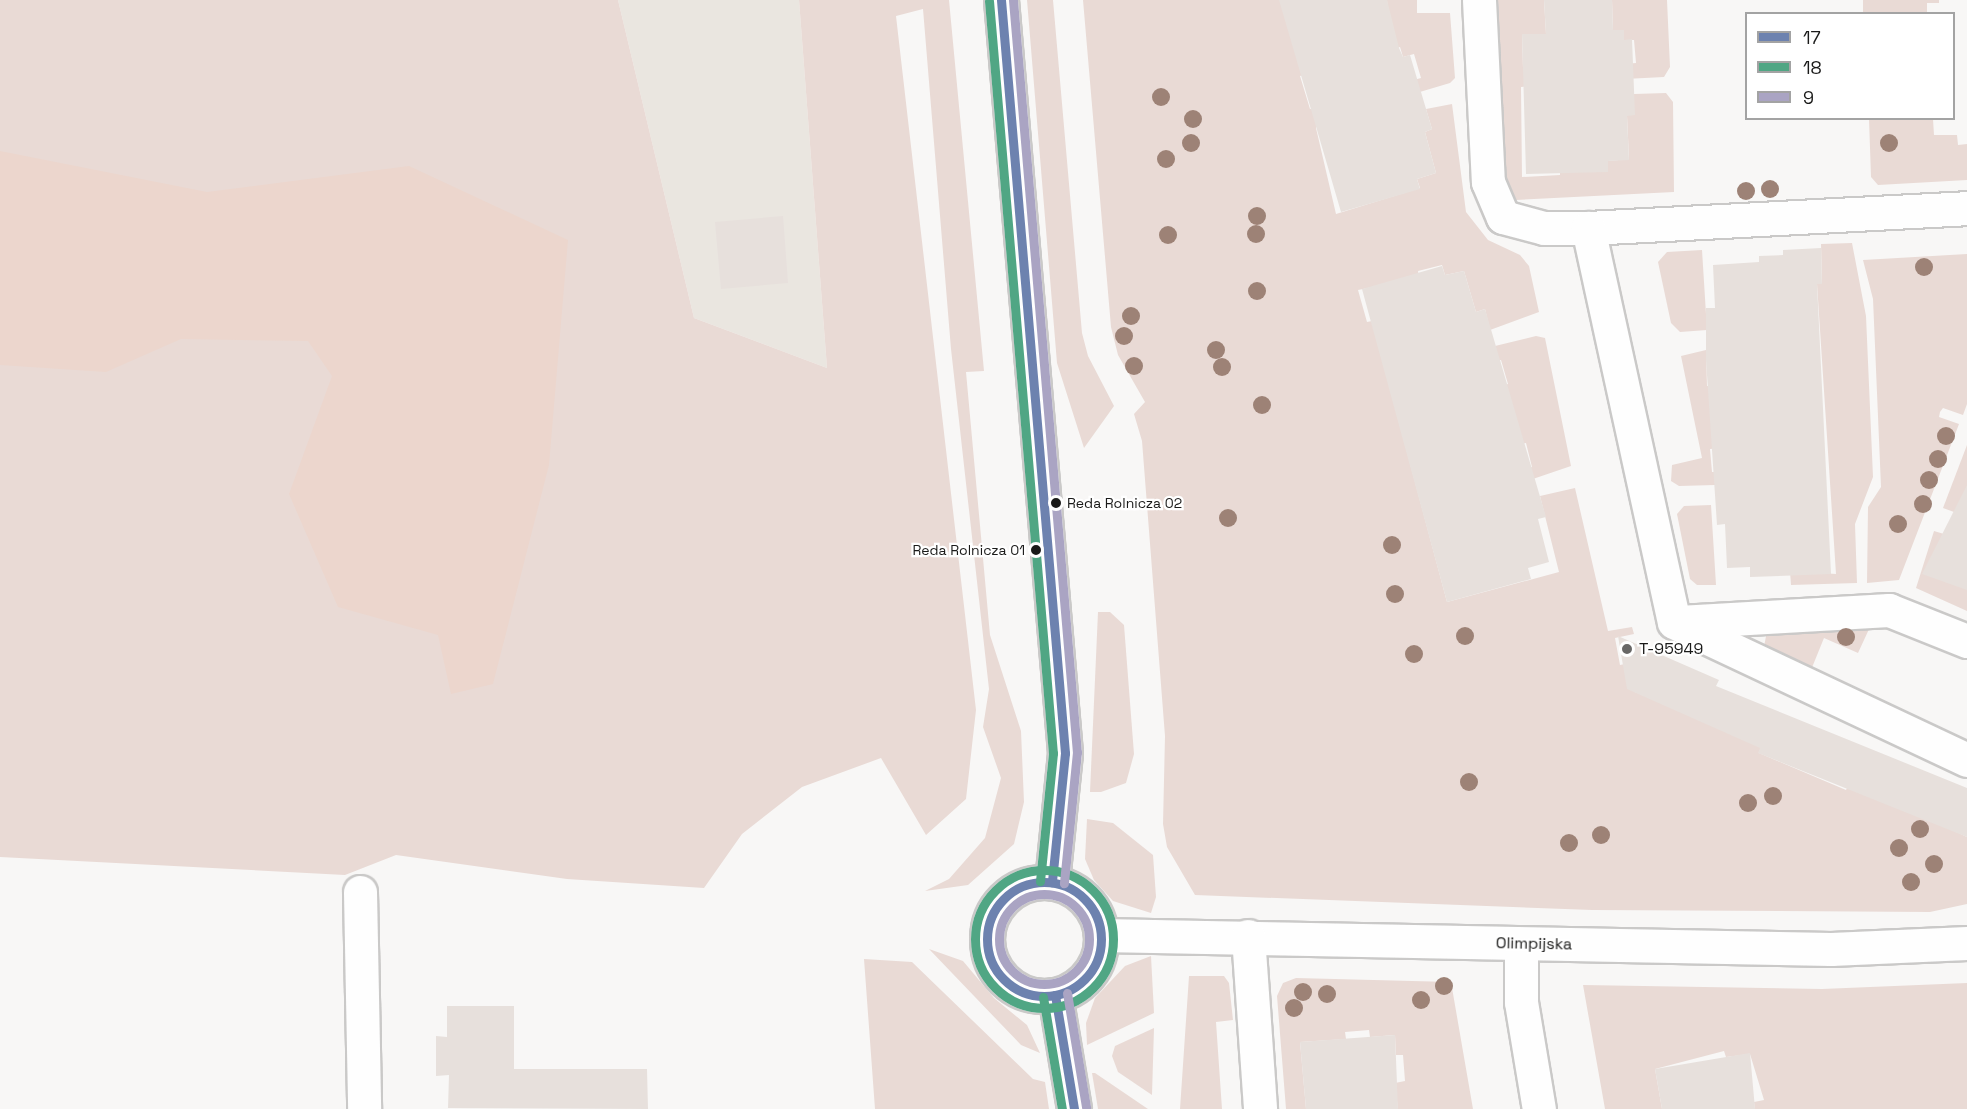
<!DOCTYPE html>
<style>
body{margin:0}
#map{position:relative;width:1967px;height:1109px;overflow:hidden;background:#f8f7f6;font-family:"Space Grotesk",sans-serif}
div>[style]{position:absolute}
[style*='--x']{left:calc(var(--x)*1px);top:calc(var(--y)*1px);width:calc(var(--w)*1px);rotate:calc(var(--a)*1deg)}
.built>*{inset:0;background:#eae6e0}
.green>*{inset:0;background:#e9dad5}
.forest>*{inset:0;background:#ecd6cd}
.building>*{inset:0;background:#e7e0dc}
.roads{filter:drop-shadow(2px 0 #cac9c8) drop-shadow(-2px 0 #cac9c8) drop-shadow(0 2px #cac9c8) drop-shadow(0 -2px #cac9c8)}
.minor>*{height:33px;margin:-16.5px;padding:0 16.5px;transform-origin:16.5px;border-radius:16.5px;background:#fefefe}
.major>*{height:33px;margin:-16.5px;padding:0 16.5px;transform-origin:16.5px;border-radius:16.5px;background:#fefefe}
.major>.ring{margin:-16.5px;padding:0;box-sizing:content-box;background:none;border:33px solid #fefefe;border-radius:50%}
.bus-1>*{height:9px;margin:-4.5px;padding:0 4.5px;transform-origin:4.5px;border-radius:4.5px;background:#6d82af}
.bus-1>.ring{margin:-4.5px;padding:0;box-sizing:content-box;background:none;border:9px solid #6d82af;border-radius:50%}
.bus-2>*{height:9px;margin:-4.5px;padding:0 4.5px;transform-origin:4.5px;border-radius:4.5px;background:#50a684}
.bus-2>.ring{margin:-4.5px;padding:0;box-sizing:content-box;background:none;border:9px solid #50a684;border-radius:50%}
.bus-3>*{height:9px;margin:-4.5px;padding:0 4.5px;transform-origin:4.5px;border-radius:4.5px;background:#aaa4c3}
.bus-3>.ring{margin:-4.5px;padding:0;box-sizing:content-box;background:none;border:9px solid #aaa4c3;border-radius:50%}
.trees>*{width:18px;height:18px;margin:-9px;border-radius:50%;background:#9d8276}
.dots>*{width:16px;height:16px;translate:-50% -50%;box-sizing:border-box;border:3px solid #fff;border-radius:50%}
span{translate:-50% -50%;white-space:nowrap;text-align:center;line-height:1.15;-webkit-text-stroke:4.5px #fff;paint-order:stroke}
.bus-label{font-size:14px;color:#1a1a19}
.left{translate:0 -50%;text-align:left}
.right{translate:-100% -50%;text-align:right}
.poi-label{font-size:16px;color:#1a1a19}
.street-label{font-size:16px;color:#1a1a19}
.legend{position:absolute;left:1745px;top:12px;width:210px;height:108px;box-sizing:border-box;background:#fff;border:2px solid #a3a3a3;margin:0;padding:8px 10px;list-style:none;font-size:18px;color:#1a1a19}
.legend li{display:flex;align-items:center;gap:12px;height:30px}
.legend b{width:30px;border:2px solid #a3a3a3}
</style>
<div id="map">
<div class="built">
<i style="clip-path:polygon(618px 0,799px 0,827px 368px,694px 318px)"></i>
</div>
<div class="green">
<i style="clip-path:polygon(0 0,618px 0,694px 318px,827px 368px,799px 0,949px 0,984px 371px,966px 372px,990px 635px,1021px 731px,1024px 802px,1014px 844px,968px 885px,925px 891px,949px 879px,985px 838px,1001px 778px,983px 727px,989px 689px,951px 349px,923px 9px,896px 16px,976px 710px,966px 799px,926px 835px,881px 758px,802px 787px,742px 834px,704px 888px,567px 879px,396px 855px,345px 875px,0 857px)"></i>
<i style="clip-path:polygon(1027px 0,1053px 0,1082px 333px,1088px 356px,1114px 406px,1084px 448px,1057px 363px)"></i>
<i style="clip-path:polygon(1083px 0,1293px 0,1324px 69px,1300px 76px,1310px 109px,1321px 107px,1316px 128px,1336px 214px,1420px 188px,1417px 179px,1436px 173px,1425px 132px,1432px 129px,1426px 109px,1452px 104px,1466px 212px,1488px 240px,1520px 255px,1529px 266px,1539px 312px,1490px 330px,1485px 309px,1476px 312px,1464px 271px,1445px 275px,1442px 265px,1418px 271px,1419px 278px,1358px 290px,1367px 322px,1372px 321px,1447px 602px,1559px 572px,1540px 496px,1575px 488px,1608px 631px,1632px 627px,1634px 634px,1615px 638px,1620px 665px,1649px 659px,1635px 692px,1762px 744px,1759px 753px,1846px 790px,1850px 782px,1967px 837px,1967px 904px,1930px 912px,1592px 910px,1195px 895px,1167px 847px,1163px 824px,1165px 736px,1142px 441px,1134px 414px,1145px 402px,1118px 355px,1111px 327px)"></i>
<i style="clip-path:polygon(1387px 0,1417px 0,1417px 13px,1450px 13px,1455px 78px,1450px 83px,1413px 94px,1410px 81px,1421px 78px,1414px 54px,1403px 57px,1400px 47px,1391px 50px)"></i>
<i style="clip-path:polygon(1498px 0,1544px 0,1546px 34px,1522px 35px,1523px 68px,1534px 86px,1521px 87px,1522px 177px,1560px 175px,1560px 170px,1607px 172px,1608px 161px,1629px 159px,1627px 116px,1634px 94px,1666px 93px,1673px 102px,1674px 192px,1516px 200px,1506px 180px)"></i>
<i style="clip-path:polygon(1612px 0,1667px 0,1670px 67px,1664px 77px,1625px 79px,1624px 64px,1636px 63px,1634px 40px,1624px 40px,1623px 30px,1613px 30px)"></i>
<i style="clip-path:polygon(1863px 0,1939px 0,1939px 3px,1927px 3px,1927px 13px,1863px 14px)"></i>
<i style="clip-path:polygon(1869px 119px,1933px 119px,1934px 135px,1957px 135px,1958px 145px,1967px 144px,1967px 180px,1878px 185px,1871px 177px)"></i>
<i style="clip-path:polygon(1852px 243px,1866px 316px,1873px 477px,1855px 524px,1857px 583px,1791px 585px,1790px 571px,1836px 574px,1817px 284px,1822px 283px,1821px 244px)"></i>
<i style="clip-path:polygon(1702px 250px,1707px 330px,1680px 332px,1671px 323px,1658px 262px,1667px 252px)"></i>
<i style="clip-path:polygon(1967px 254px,1967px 404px,1963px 415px,1943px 408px,1940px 412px,1939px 417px,1959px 424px,1899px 580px,1867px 583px,1868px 507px,1881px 487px,1873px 299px,1863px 260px)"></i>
<i style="clip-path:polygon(1536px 336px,1545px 338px,1571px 466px,1527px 481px,1523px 470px,1532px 467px,1526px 443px,1515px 445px,1498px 387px,1508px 384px,1501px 360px,1490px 362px,1495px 346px)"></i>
<i style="clip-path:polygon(1706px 350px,1707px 386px,1718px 386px,1721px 448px,1710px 449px,1712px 472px,1723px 472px,1715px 485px,1679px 486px,1671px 481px,1672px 465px,1702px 458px,1681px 356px)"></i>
<i style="clip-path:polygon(1967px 445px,1967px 511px,1965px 516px,1943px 508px)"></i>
<i style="clip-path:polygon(1711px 505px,1716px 585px,1697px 585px,1690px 579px,1677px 514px,1684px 506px)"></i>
<i style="clip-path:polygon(1934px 531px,1944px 534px,1924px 574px,1967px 586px,1967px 611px,1916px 588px)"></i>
<i style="clip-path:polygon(1098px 612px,1110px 612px,1124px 625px,1134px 754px,1126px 783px,1101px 792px,1090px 792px)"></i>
<i style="clip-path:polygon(1870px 627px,1858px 653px,1824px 638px,1811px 670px,1763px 652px,1767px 631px)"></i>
<i style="clip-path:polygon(1087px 819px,1113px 823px,1153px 855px,1156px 897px,1151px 913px,1113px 901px,1094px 880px,1085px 859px)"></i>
<i style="clip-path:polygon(929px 949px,963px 961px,994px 998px,1027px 1025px,1040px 1053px,1021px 1045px)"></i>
<i style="clip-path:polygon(1151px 956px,1154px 1013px,1087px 1045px,1086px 1023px,1095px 998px,1125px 966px)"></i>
<i style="clip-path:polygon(864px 959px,912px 962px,1033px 1079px,1045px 1082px,1049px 1109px,875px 1109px)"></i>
<i style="clip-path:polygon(1189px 976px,1224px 976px,1229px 983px,1233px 1020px,1216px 1022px,1222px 1109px,1180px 1109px)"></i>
<i style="clip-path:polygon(1296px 978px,1451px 982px,1473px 1109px,1398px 1109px,1395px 1083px,1405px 1081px,1403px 1055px,1396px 1055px,1395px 1035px,1370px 1037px,1369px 1030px,1345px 1032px,1346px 1039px,1300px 1042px,1306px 1109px,1286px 1109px,1277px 996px,1283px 983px)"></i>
<i style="clip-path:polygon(1967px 983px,1967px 1109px,1755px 1109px,1754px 1102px,1764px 1100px,1750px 1054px,1726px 1057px,1724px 1051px,1655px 1069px,1662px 1109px,1605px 1109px,1583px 985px,1822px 989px)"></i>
<i style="clip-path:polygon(1154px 1028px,1152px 1095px,1118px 1072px,1112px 1056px,1115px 1046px)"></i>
<i style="clip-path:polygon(1092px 1073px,1095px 1073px,1148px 1109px,1098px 1109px)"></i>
</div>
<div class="forest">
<i style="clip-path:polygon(0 151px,207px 192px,409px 166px,568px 240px,549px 465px,493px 684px,451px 694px,438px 635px,338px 607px,289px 494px,332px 376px,308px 341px,181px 339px,106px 372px,0 365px)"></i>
</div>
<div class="building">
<i style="clip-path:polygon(1279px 0,1387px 0,1399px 48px,1403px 57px,1410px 55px,1432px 129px,1425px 132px,1436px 173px,1417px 179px,1420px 189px,1341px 212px)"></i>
<i style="clip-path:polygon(1544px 0,1612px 0,1613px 30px,1624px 30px,1624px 40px,1632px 39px,1635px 115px,1627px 116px,1629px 160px,1608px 161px,1608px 172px,1526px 174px,1522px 34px,1546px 34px)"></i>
<i style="clip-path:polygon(783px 216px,788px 283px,721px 289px,715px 222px)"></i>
<i style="clip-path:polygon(1821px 248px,1822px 284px,1817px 284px,1831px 574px,1750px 577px,1750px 567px,1727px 568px,1725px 524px,1717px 525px,1706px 360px,1706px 308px,1715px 308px,1713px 265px,1759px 262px,1759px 256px,1783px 255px,1783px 250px)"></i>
<i style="clip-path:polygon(1442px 266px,1445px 275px,1464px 271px,1476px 312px,1485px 309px,1546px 517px,1538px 519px,1549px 562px,1528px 568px,1531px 579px,1447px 602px,1362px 289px)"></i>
<i style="clip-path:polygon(1967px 485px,1967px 590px,1922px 574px)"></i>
<i style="clip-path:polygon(1618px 636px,1719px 680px,1716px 686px,1967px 788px,1967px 837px,1758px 753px,1760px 748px,1627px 689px)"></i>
<i style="clip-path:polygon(447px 1006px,514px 1006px,514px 1069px,647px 1069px,648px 1109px,448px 1108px,449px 1075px,436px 1076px,436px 1036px,447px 1037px)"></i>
<i style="clip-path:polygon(1395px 1035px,1398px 1109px,1306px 1109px,1300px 1042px)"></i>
<i style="clip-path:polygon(1750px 1053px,1755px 1109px,1662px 1109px,1655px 1069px)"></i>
</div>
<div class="roads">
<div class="minor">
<i style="--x:1479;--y:0;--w:182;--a:87.2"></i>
<i style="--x:1488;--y:182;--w:38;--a:67"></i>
<i style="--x:1503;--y:217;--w:42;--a:15"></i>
<i style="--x:1544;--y:228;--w:44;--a:0"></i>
<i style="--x:1588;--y:228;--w:380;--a:-3"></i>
<i style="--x:1588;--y:228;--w:403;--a:77.7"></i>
<i style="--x:1674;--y:622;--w:324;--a:25.2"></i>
<i style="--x:1679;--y:622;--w:210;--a:-3.3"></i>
<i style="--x:1889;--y:610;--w:84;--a:21.7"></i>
<i style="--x:360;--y:892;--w:217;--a:88.9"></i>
<i style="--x:1101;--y:935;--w:730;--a:1.1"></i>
<i style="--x:1831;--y:949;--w:136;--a:-2.5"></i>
<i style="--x:1248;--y:936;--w:173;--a:86"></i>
<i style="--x:1521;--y:944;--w:58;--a:90"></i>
<i style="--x:1521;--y:1002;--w:109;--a:80.5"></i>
</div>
<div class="major">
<i style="--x:1001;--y:0;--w:756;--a:85.14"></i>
<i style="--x:1065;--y:753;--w:130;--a:95.8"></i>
<i class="ring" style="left:987px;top:882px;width:81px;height:81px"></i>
<i style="--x:1055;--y:995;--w:116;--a:80.5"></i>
</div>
</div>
<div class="bus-1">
<i style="--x:1001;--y:0;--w:756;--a:85.14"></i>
<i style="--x:1065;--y:753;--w:130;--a:95.8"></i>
<i class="ring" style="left:987px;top:882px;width:105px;height:105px"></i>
<i style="--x:1055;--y:995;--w:116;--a:80.5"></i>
</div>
<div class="bus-2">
<i style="--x:989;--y:1;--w:755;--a:85.14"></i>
<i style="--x:1053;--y:753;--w:129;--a:95.8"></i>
<i class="ring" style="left:975px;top:870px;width:129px;height:129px"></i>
<i style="--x:1043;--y:997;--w:114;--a:80.4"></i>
</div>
<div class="bus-3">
<i style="--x:1013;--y:0;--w:755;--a:85.14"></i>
<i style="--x:1077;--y:752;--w:132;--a:95.7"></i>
<i class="ring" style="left:999px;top:894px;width:81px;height:81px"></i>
<i style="--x:1067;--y:993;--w:116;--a:80.5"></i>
</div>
<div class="trees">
<i style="left:1161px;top:97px"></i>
<i style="left:1193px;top:119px"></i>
<i style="left:1191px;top:143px"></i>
<i style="left:1889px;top:143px"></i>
<i style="left:1166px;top:159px"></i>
<i style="left:1770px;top:189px"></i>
<i style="left:1746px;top:191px"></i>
<i style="left:1257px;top:216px"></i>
<i style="left:1256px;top:234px"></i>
<i style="left:1168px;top:235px"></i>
<i style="left:1924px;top:267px"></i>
<i style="left:1257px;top:291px"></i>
<i style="left:1131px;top:316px"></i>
<i style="left:1124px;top:336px"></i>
<i style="left:1216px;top:350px"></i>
<i style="left:1134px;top:366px"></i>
<i style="left:1222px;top:367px"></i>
<i style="left:1262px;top:405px"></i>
<i style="left:1946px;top:436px"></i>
<i style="left:1938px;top:459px"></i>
<i style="left:1929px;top:480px"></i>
<i style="left:1923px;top:504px"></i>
<i style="left:1228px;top:518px"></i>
<i style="left:1898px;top:524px"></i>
<i style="left:1392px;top:545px"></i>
<i style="left:1395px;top:594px"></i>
<i style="left:1465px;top:636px"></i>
<i style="left:1846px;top:637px"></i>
<i style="left:1414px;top:654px"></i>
<i style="left:1469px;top:782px"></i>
<i style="left:1773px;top:796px"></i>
<i style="left:1748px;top:803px"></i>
<i style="left:1920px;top:829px"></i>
<i style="left:1601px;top:835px"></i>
<i style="left:1569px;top:843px"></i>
<i style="left:1899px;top:848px"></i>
<i style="left:1934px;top:864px"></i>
<i style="left:1911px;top:882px"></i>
<i style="left:1444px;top:986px"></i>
<i style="left:1303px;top:992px"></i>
<i style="left:1327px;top:994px"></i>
<i style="left:1421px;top:1000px"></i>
<i style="left:1294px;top:1008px"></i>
</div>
<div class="dots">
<i style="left:1056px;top:503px;background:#1a1a19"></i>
<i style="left:1036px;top:550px;background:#1a1a19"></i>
<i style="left:1627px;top:649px;background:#686766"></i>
</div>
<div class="bus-label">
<span class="left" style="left:1067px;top:503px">Reda Rolnicza 02</span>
<span class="right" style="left:1025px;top:550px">Reda Rolnicza 01</span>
</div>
<div class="poi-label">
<span class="left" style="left:1639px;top:649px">T-95949</span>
</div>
<div class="street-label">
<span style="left:1534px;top:944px;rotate:1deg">Olimpijska</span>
</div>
<ul class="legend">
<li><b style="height:8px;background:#6d82af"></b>17</li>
<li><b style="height:8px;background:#50a684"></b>18</li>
<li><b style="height:8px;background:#aaa4c3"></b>9</li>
</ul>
</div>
